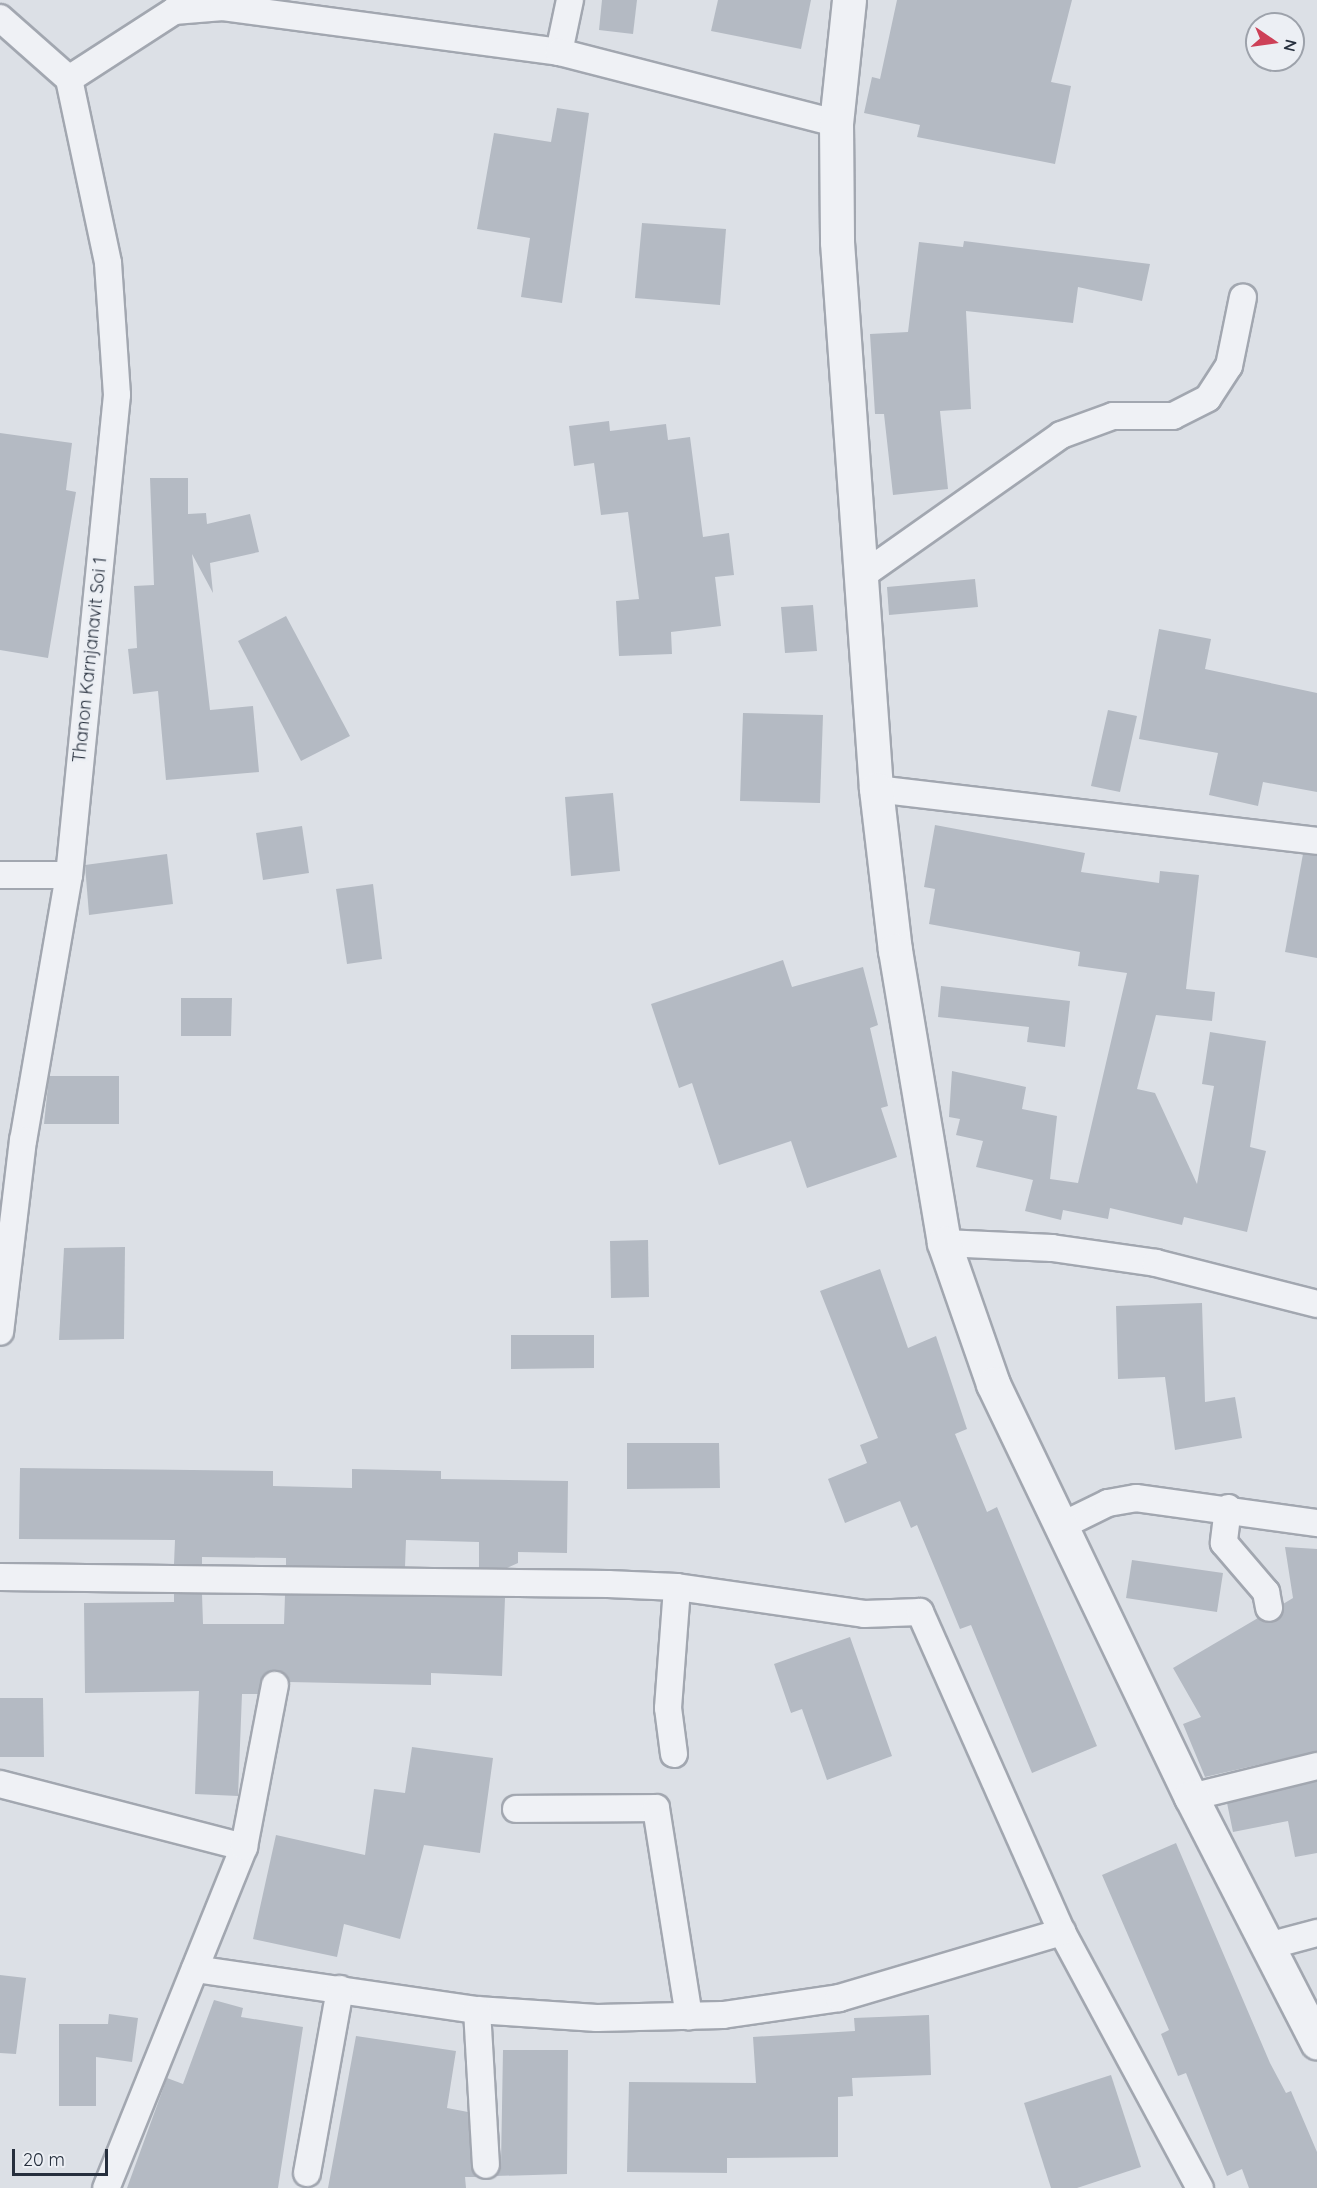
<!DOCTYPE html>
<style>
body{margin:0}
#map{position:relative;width:1317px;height:2188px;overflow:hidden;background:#dce0e6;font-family:Quicksand,sans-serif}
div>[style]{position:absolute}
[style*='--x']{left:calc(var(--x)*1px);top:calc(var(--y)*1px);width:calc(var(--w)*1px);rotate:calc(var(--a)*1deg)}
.building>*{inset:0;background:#b4bac3}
.roads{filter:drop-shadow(2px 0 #a2a7b0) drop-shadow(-2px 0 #a2a7b0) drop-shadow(0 2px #a2a7b0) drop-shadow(0 -2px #a2a7b0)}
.minor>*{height:26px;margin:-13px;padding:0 13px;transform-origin:13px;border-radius:13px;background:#eff1f5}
.tertiary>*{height:33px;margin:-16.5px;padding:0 16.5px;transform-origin:16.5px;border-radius:16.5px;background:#eff1f5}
span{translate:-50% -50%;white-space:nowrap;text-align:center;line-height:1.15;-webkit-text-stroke:6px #eceff4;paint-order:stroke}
.street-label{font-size:18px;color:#262f3d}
.north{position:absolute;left:1245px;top:12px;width:60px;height:60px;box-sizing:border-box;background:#eceff4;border:2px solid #9da2ab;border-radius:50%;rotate:103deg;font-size:16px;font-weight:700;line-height:24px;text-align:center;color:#262f3d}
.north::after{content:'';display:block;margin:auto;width:21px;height:27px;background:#cd4057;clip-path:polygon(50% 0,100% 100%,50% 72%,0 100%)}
.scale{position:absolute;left:12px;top:2149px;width:96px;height:27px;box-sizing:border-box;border:3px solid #262f3d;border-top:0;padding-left:8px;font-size:18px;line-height:21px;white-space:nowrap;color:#262f3d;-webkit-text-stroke:4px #eceff4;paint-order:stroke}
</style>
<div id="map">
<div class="building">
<i style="clip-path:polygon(602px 0,637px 0,633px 34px,599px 30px)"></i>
<i style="clip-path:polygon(718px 0,811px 0,801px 49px,711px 31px)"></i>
<i style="clip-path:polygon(897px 0,1072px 0,1051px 82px,1071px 86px,1055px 164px,917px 137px,920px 125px,864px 113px,872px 77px,880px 79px)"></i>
<i style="clip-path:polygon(557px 108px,589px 113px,562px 303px,521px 297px,530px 238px,477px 229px,494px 133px,551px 142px)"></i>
<i style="clip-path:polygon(642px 223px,726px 229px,720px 305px,635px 298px)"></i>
<i style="clip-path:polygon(964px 241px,1150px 264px,1142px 301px,1078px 287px,1073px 323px,966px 311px,971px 409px,940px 411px,948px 489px,893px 495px,884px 414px,875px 414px,870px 334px,908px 332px,919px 242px,963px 247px)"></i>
<i style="clip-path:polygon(609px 421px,610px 431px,666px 424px,668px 440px,690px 437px,703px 537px,729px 533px,734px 575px,715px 577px,721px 626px,671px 632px,672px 654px,619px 656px,616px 601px,639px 599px,628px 512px,601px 515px,594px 463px,574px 466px,569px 426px)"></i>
<i style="clip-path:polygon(0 433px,72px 443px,66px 490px,76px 492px,48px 658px,0 650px)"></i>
<i style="clip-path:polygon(150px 478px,188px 478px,188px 514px,206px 513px,207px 524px,250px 514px,259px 552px,210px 563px,213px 593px,192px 554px,210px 710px,253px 706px,259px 772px,166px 780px,158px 691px,133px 694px,128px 649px,137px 648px,134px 586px,154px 585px)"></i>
<i style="clip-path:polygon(975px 579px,978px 607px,889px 615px,887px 587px)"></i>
<i style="clip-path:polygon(813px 605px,817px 651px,785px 653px,781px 607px)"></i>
<i style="clip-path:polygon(286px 616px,350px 736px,301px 761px,238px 641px)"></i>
<i style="clip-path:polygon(1159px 629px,1211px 639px,1205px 669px,1317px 693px,1317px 792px,1263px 782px,1258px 806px,1209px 795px,1218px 753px,1139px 739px)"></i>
<i style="clip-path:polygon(1108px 710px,1137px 716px,1120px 792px,1091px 786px)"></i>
<i style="clip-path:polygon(743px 713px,823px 715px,820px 803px,740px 801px)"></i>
<i style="clip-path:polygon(613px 793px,620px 871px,571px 876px,565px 797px)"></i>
<i style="clip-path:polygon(935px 825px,1085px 853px,1081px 872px,1159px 883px,1160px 871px,1199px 875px,1186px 989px,1215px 992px,1212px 1021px,1156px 1015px,1137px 1089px,1155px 1093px,1197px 1184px,1214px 1086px,1202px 1084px,1210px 1032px,1266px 1041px,1250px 1147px,1266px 1151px,1247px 1232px,1184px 1217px,1182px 1225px,1110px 1208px,1108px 1219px,1063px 1210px,1061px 1220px,1025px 1211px,1033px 1180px,976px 1167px,983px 1141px,956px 1135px,960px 1119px,949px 1117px,952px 1071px,1026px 1087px,1022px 1109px,1057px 1116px,1050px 1179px,1078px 1183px,1127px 973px,1078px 966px,1080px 952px,929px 924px,935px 889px,924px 887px)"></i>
<i style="clip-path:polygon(302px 826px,309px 873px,263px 880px,256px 833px)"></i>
<i style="clip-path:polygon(167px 854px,173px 904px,89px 915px,85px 865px)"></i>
<i style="clip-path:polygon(1303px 854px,1317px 856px,1317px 958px,1285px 952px)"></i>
<i style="clip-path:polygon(373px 884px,382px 959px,347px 964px,336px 889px)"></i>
<i style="clip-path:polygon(783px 960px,792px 987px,863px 967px,878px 1025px,870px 1028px,888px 1106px,881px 1108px,897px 1157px,807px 1188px,791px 1141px,719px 1165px,692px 1083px,679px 1088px,651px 1004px)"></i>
<i style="clip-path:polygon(941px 986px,1070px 1001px,1065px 1047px,1027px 1042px,1029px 1027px,938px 1017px)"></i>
<i style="clip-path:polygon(181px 998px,232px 998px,231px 1036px,181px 1036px)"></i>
<i style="clip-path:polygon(49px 1076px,119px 1076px,119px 1124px,44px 1124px)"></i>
<i style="clip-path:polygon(648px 1240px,649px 1297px,611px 1298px,610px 1241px)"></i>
<i style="clip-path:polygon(125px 1247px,124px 1339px,59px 1340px,64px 1248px)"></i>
<i style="clip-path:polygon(880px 1269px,908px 1348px,936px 1336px,967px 1429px,955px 1434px,987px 1512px,997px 1507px,1097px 1746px,1032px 1773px,971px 1625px,960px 1629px,917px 1525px,911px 1528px,900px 1501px,845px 1523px,828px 1479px,867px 1463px,860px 1445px,878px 1438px,820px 1291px)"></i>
<i style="clip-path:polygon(1202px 1303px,1205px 1402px,1235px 1397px,1242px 1438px,1175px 1450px,1165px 1377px,1118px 1379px,1116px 1306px)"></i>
<i style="clip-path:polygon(511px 1335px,594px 1335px,594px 1368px,511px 1369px)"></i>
<i style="clip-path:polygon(627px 1443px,719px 1443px,720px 1488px,627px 1489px)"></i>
<i style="clip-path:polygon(20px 1468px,273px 1471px,273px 1486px,352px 1488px,352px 1469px,441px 1471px,441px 1479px,568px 1481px,567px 1553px,518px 1552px,518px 1563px,507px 1568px,479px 1568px,479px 1542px,406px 1540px,405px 1567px,286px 1565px,286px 1558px,202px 1557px,202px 1564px,174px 1564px,175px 1540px,19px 1539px)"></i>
<i style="clip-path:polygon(1285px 1547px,1317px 1549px,1317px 1751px,1205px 1777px,1183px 1724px,1201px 1717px,1173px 1668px,1258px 1618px,1279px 1619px,1283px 1604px,1293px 1598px)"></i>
<i style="clip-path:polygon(1132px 1560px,1223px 1573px,1217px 1612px,1126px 1598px)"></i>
<i style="clip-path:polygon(174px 1594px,202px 1594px,203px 1624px,284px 1624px,285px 1595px,505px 1598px,502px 1676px,431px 1673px,431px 1685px,289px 1682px,284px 1673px,270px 1671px,258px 1694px,242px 1694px,238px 1796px,195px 1794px,199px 1691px,85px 1693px,84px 1603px,174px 1602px)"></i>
<i style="clip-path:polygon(850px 1637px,892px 1756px,827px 1780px,802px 1709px,791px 1713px,774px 1664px)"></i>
<i style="clip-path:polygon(0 1698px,43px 1698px,44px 1757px,0 1757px)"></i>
<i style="clip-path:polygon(412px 1747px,493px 1758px,480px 1853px,424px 1845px,400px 1939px,344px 1924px,337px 1957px,253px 1939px,276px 1835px,365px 1855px,374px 1789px,405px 1793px)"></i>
<i style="clip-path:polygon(1317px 1781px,1317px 1853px,1295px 1857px,1288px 1821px,1233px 1832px,1227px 1803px)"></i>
<i style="clip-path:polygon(1176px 1843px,1270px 2063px,1286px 2093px,1291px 2091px,1317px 2152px,1317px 2188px,1249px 2188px,1242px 2169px,1227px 2176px,1186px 2073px,1178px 2076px,1161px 2034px,1169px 2030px,1102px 1875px)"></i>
<i style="clip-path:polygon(0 1975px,26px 1978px,16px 2054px,0 2053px)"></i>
<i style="clip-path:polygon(214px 2000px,243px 2008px,241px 2017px,303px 2027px,278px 2188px,127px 2188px,167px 2078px,183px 2084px)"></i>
<i style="clip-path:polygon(109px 2014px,138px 2018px,132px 2062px,96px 2057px,96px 2106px,59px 2106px,59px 2024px,108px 2024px)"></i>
<i style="clip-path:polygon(929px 2015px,931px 2075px,852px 2078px,853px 2096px,838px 2097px,838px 2157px,727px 2158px,727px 2173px,627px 2172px,629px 2082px,756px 2083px,753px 2037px,855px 2031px,854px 2018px)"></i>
<i style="clip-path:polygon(356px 2036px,456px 2051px,447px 2108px,468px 2112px,471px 2166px,477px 2177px,465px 2177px,466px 2188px,328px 2188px)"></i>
<i style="clip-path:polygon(503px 2050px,568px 2050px,567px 2174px,495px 2176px,501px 2164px)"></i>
<i style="clip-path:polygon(1111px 2075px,1141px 2167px,1077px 2188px,1051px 2188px,1024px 2103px)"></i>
</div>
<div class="roads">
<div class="minor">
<i style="--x:0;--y:18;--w:92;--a:41.5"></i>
<i style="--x:69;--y:79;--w:188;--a:78"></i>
<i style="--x:108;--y:263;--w:132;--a:86.1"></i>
<i style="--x:117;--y:395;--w:482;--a:95.7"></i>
<i style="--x:69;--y:875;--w:269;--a:99.8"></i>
<i style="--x:23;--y:1140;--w:193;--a:96.8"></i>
<i style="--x:559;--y:52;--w:53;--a:-78.1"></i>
<i style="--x:69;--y:79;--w:125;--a:-32.9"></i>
<i style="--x:174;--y:11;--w:49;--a:-4.7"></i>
<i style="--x:223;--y:7;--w:339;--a:7.6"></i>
<i style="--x:559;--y:52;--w:286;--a:14.4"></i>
<i style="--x:860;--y:577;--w:246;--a:-35.2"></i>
<i style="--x:1061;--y:435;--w:55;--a:-20.1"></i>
<i style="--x:1113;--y:416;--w:60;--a:0"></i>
<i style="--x:1173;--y:416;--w:39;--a:-27"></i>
<i style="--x:1208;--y:398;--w:38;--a:-57"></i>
<i style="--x:1229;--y:366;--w:70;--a:-78.5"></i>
<i style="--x:876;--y:789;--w:444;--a:6.7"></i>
<i style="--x:0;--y:875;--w:69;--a:0"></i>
<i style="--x:944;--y:1243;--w:108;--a:2.7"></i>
<i style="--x:1052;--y:1248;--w:105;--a:8.2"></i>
<i style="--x:1156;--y:1263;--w:166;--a:14.3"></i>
<i style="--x:1228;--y:1508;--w:35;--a:97"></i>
<i style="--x:1224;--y:1543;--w:65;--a:49.4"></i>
<i style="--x:1266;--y:1592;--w:16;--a:79"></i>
<i style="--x:1061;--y:1526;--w:52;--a:-26.1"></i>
<i style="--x:1108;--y:1503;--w:28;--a:-10"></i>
<i style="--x:1136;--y:1498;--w:183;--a:7.9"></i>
<i style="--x:0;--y:1577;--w:608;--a:0.66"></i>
<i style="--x:608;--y:1584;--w:69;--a:2.5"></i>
<i style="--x:677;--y:1587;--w:189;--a:8.2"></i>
<i style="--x:864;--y:1614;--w:56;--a:-2"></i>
<i style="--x:920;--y:1612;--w:350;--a:66.1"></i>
<i style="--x:1062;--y:1932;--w:291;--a:61.7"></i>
<i style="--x:674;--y:1754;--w:46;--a:-97.4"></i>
<i style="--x:668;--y:1708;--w:121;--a:-85.7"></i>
<i style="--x:0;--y:1784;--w:252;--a:14.5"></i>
<i style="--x:244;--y:1847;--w:368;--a:112"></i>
<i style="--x:1191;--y:1797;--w:130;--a:-13.8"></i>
<i style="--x:516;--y:1809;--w:140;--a:-0.4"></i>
<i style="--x:656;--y:1808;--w:211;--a:81"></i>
<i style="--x:244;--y:1847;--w:165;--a:-79.2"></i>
<i style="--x:1268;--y:1946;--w:51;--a:-14.9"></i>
<i style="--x:195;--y:1969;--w:285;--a:8.3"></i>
<i style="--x:477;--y:2010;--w:120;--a:3.8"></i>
<i style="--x:597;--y:2018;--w:126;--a:-1.4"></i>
<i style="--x:723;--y:2015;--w:117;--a:-8.3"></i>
<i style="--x:839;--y:1998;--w:233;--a:-16.5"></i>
<i style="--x:477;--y:2010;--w:155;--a:86.7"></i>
<i style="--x:307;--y:2173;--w:187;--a:-79.8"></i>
</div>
<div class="tertiary">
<i style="--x:849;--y:0;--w:124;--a:96"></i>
<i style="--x:836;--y:123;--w:119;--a:89.5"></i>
<i style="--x:837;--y:242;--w:548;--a:85.92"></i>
<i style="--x:876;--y:789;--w:162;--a:83.3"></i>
<i style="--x:895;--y:950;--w:297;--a:80.5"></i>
<i style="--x:944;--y:1243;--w:149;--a:70.8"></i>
<i style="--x:993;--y:1384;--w:458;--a:64.4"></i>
<i style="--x:1191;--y:1797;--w:276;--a:62.8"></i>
</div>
</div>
<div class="street-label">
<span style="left:90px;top:660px;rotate:-84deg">Thanon Karnjanavit Soi 1</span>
</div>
<div class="north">N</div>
<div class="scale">20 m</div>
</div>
